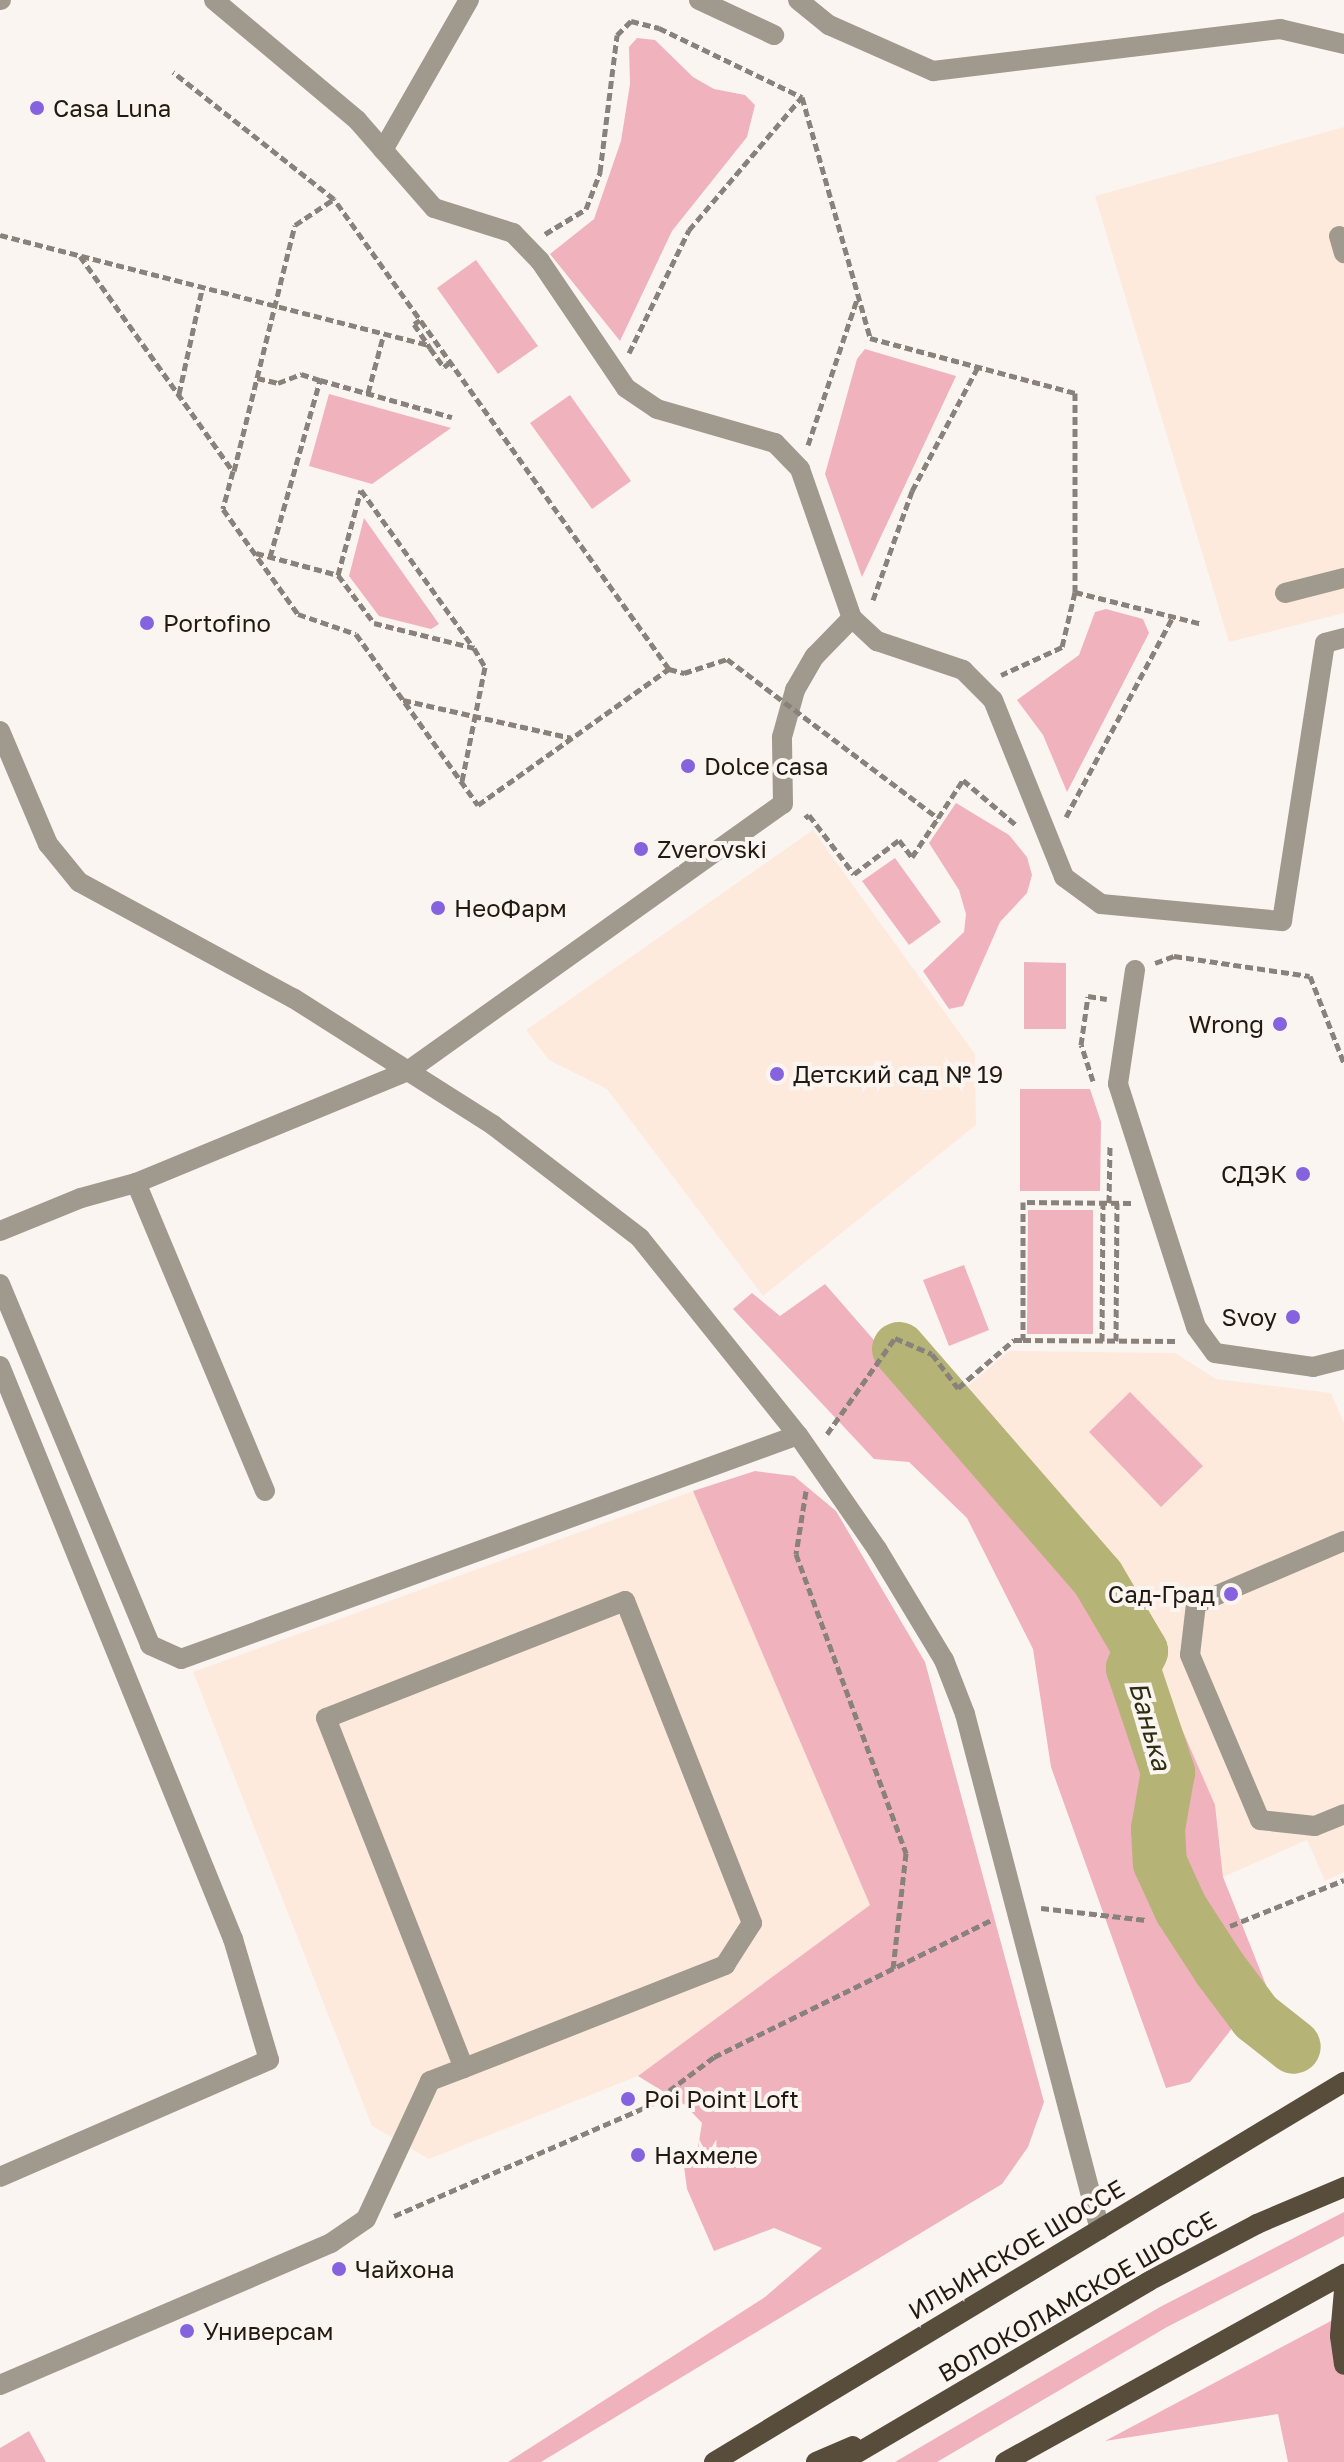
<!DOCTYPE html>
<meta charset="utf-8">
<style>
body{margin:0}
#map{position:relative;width:1344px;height:2462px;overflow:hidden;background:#fbf5f2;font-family:"Golos Text",sans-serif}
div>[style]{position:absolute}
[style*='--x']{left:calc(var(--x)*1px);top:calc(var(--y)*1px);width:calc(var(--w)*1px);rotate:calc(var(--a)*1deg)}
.built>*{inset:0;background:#feeadc}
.green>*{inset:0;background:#f0b2bd}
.river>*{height:54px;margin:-27px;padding:0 27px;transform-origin:27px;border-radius:27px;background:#b5b375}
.path>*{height:5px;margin-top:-2.5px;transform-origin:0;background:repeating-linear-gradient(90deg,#89827c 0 8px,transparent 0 12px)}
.minor>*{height:20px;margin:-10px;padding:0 10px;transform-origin:10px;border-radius:10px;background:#9f998e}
.major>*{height:20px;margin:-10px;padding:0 10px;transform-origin:10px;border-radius:10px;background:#584d3a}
.path-bridge>*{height:5px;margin-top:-2.5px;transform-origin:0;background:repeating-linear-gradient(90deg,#89827c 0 8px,transparent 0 12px)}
.dots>*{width:22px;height:22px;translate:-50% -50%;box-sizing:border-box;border:4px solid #fbf5f2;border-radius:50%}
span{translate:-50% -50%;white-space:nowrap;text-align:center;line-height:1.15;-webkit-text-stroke:8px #fbf5f2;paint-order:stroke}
.poi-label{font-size:24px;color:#221912}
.left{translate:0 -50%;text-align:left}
.right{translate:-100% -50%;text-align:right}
.street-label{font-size:24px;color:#221912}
.water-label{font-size:26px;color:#2f2e11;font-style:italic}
</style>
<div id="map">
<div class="built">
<i style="clip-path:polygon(1344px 127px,1344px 613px,1229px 642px,1095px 196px)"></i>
<i style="clip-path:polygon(813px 830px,975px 1054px,976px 1125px,763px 1296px,607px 1089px,549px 1060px,526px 1030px)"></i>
<i style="clip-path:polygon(1009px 1351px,1175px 1353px,1216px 1379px,1331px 1393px,1344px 1423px,1344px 1872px,1325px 1881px,1307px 1840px,1223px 1877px,1220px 1843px,1090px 1540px,968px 1386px)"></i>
<i style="clip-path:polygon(693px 1491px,870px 1905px,638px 2076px,429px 2159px,372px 2126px,193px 1672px)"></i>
</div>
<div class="green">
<i style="clip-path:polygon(637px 38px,655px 40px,693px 77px,714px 89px,745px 95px,755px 105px,747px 137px,672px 231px,620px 341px,550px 254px,594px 219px,621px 141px,630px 84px,629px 47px)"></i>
<i style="clip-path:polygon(476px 260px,538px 346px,498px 374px,437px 288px)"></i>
<i style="clip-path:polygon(865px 349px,956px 376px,862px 577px,825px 474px,857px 359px)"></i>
<i style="clip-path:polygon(329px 394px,451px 428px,372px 484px,309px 466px)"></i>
<i style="clip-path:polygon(570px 395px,631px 481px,592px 509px,530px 423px)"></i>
<i style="clip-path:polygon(364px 518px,439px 624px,431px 629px,379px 616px,349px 576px)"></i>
<i style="clip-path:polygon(1106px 609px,1143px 619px,1149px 633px,1067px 792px,1043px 735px,1017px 700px,1079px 655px,1095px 612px)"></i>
<i style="clip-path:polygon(956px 803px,1009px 835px,1027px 857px,1032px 875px,1027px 893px,1000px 922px,963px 1006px,949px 1009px,923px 971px,964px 932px,966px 914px,959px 890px,929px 843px)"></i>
<i style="clip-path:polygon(895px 858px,941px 922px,909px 945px,862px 881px)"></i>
<i style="clip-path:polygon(1024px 962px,1066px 963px,1066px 1029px,1024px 1029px)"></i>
<i style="clip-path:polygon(1020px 1089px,1090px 1089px,1101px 1122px,1100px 1191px,1020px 1191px)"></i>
<i style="clip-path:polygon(1028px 1210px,1093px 1210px,1093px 1334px,1027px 1334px)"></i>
<i style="clip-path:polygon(964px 1265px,989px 1330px,949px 1346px,923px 1280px)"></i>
<i style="clip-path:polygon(825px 1284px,1022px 1510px,1090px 1540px,1147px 1649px,1215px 1805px,1223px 1877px,1266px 1985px,1190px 2082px,1166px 2088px,1051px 1767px,1033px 1649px,967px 1518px,909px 1462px,874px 1459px,733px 1309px,752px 1293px,780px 1316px)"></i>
<i style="clip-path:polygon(1130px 1392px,1203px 1466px,1161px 1507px,1089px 1432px)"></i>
<i style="clip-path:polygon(755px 1471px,794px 1476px,836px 1511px,925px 1662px,1044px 2102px,1028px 2147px,1002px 2184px,541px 2462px,508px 2462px,765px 2297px,822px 2248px,774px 2228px,714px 2251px,687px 2189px,684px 2166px,697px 2154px,702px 2123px,685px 2105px,638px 2076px,870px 1905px,693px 1491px)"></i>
<i style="clip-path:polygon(1344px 2212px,1344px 2236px,1167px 2327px,937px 2462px,895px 2462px,1160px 2307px)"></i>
<i style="clip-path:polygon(1344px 2314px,1344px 2462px,1288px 2462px,1278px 2414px,1105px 2441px)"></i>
<i style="clip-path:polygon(29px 2431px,46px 2462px,0 2462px,0 2448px)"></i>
</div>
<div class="river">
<i style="--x:899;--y:1349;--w:303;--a:49"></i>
<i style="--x:1098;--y:1578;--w:85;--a:59.5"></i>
<i style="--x:1141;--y:1651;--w:19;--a:115"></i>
<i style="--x:1133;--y:1668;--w:110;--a:71.4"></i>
<i style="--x:1168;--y:1772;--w:58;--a:100"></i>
<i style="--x:1158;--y:1829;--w:34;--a:87"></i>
<i style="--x:1160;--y:1863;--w:51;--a:65.5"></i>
<i style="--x:1181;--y:1909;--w:72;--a:57"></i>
<i style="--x:1220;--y:1969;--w:60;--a:53.1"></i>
<i style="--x:1256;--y:2017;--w:48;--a:38.3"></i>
</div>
<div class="path">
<i style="--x:545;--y:234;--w:48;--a:-31.4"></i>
<i style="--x:586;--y:209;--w:40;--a:-69"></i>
<i style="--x:600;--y:172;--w:138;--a:-82.9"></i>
<i style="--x:617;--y:35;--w:20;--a:-45"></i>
<i style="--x:631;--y:21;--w:29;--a:14"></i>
<i style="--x:659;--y:28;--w:159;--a:25.8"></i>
<i style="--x:802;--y:97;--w:250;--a:74.2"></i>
<i style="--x:870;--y:338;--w:212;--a:15"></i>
<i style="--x:1075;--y:393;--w:199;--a:90"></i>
<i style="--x:1075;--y:592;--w:57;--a:103.3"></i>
<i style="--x:1062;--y:647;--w:67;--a:155.3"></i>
<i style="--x:0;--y:235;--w:442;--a:14.4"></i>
<i style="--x:80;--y:256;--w:264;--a:54.6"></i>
<i style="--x:233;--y:471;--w:39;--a:105"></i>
<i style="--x:223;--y:509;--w:129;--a:54.5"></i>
<i style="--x:298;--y:614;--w:61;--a:19"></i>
<i style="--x:356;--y:634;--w:210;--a:54.5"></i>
<i style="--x:478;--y:805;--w:234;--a:-35.5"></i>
<i style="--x:669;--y:669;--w:577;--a:-125.48"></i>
<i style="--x:334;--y:199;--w:205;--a:-141.7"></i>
<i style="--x:420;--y:320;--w:7;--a:146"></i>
<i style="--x:414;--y:324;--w:29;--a:56"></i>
<i style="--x:430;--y:348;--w:24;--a:54"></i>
<i style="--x:444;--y:367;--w:8;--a:-40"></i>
<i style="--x:629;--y:353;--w:137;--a:-64"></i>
<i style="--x:689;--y:230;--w:173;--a:-49.7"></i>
<i style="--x:257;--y:378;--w:22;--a:13"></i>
<i style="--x:278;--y:383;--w:25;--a:-21"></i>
<i style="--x:301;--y:374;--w:20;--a:18"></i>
<i style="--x:368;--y:393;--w:58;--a:-75"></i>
<i style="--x:179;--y:394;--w:107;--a:-77.6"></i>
<i style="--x:808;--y:445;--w:154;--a:-71.4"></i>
<i style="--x:234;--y:471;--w:253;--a:-76.1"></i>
<i style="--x:295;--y:225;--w:47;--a:-33.7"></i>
<i style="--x:256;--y:553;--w:85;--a:15"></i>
<i style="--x:338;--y:575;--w:60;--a:53.1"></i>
<i style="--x:374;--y:623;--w:103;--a:14"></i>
<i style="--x:474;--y:648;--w:22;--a:60"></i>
<i style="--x:485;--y:667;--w:116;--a:101.4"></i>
<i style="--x:270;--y:557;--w:184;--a:-74.2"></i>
<i style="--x:320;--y:380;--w:137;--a:15.7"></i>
<i style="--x:338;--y:575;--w:88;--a:-74.9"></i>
<i style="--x:361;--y:490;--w:193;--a:54.5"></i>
<i style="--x:1075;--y:592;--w:131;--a:14.1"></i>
<i style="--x:873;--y:600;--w:116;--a:-70.3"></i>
<i style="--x:912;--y:491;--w:140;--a:-62"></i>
<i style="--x:669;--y:669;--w:16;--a:15"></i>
<i style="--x:403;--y:700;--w:172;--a:12.7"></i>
<i style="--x:918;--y:803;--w:25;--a:37"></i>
<i style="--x:938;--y:818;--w:45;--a:-56.7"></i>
<i style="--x:963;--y:780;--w:70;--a:40.3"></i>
<i style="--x:1066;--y:817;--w:227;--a:-61.9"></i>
<i style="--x:805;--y:818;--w:5;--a:-37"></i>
<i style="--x:809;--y:815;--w:74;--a:52.7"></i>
<i style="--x:854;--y:874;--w:56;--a:-37.1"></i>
<i style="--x:899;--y:840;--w:21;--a:53"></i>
<i style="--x:912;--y:857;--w:47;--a:-56.3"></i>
<i style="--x:1155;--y:963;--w:20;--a:-20"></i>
<i style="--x:1174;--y:956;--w:137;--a:8.4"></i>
<i style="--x:1310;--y:976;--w:93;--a:68.7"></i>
<i style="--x:1093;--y:1081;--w:38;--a:-108"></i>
<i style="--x:1081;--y:1045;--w:49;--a:-81.9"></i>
<i style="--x:1088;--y:996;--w:19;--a:9"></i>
<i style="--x:1109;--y:1203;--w:59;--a:-89"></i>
<i style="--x:1131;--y:1203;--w:108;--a:-179.5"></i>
<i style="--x:1023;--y:1202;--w:138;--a:90"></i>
<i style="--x:1023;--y:1340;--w:152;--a:0.4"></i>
<i style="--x:1102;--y:1341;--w:138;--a:-89.6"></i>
<i style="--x:1116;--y:1341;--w:138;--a:-89.6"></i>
<i style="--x:827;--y:1434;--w:118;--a:-54.7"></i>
<i style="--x:895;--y:1338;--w:40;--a:23.4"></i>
<i style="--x:932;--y:1354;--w:43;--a:52.6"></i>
<i style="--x:958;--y:1388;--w:74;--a:-40.6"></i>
<i style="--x:1014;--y:1340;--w:9;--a:0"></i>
<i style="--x:806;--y:1491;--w:64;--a:99"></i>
<i style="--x:796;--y:1554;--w:319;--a:69.8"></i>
<i style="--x:906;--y:1853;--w:116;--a:96.4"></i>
<i style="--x:1041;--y:1908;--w:106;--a:6.5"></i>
<i style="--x:1230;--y:1926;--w:123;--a:-22"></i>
<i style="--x:394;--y:2216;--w:279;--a:-23.4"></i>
<i style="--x:650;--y:2105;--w:80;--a:-36.9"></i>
<i style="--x:714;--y:2057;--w:311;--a:-26.3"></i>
</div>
<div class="minor">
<i style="--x:0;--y:0;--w:1;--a:0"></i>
<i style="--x:214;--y:0;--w:187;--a:40"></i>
<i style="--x:357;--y:120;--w:117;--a:48.8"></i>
<i style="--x:434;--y:208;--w:83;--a:17.6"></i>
<i style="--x:513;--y:233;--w:39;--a:46"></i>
<i style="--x:540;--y:261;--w:153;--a:55.9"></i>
<i style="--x:626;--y:388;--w:37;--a:34"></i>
<i style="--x:657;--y:409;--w:123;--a:16.1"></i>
<i style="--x:775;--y:443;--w:36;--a:46"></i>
<i style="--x:800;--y:469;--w:158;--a:70.8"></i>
<i style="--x:852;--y:618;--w:34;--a:43"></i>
<i style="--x:877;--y:641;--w:91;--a:18.6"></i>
<i style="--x:963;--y:670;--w:42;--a:45"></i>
<i style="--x:993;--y:700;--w:191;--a:68.1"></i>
<i style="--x:1064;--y:877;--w:46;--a:36.1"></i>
<i style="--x:1101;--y:904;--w:182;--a:5.4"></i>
<i style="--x:1282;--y:921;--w:281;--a:-81.2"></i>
<i style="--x:1325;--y:643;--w:20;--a:-15"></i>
<i style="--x:699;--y:0;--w:83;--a:25"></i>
<i style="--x:798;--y:0;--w:40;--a:39"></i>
<i style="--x:829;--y:25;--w:114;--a:23.9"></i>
<i style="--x:933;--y:71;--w:350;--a:-6.9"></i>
<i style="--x:1280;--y:29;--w:66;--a:13.2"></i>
<i style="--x:383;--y:150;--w:173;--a:-60.2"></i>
<i style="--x:1339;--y:236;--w:18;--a:74"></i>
<i style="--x:1285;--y:593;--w:61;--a:-14.3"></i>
<i style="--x:0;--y:731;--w:123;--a:67"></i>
<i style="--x:48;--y:844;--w:49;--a:50.8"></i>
<i style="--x:79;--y:882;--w:243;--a:28.5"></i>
<i style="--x:293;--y:998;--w:237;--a:32.4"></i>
<i style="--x:493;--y:1125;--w:185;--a:37.5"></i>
<i style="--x:640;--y:1238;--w:253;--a:51.3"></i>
<i style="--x:798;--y:1435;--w:139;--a:55.3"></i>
<i style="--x:877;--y:1549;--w:130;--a:58.9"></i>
<i style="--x:944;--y:1660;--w:58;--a:68.7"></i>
<i style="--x:965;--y:1714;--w:533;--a:75.34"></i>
<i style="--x:1135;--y:970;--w:115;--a:98.5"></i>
<i style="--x:1118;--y:1084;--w:255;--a:72.2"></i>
<i style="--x:1196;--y:1327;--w:32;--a:54"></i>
<i style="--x:1215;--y:1353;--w:99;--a:8.1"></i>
<i style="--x:1313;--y:1367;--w:32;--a:-14"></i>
<i style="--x:0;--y:1231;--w:87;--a:-22.2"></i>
<i style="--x:81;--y:1198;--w:57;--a:-15.3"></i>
<i style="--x:0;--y:1284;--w:391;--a:67.4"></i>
<i style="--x:150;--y:1645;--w:34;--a:24"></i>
<i style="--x:181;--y:1659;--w:656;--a:-19.95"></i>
<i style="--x:0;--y:1366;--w:619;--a:67.87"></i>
<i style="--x:233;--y:1939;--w:126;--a:73.4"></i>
<i style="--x:269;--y:2060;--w:293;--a:156.5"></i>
<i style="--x:265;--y:1491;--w:334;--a:-112.7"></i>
<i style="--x:136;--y:1183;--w:294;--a:-22.4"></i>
<i style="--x:408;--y:1071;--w:460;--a:-35.5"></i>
<i style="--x:783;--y:804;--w:67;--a:-90.9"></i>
<i style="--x:782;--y:737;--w:49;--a:-74.5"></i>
<i style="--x:795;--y:690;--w:39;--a:-60"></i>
<i style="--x:815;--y:656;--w:53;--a:-45.8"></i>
<i style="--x:1344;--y:1541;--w:161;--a:156.9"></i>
<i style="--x:1196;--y:1604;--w:51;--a:96.7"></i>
<i style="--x:1190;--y:1655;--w:179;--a:67"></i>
<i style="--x:1260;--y:1820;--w:55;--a:6.2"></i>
<i style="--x:1315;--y:1826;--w:31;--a:-22"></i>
<i style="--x:0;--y:2385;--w:360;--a:-23.2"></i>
<i style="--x:331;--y:2243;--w:42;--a:-34.4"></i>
<i style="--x:366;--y:2219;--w:152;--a:-65.1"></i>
<i style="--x:430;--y:2081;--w:36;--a:-21"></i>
<i style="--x:464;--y:2068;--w:281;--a:-21.5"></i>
<i style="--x:725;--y:1965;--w:50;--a:-57.3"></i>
<i style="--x:752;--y:1923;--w:346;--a:-111.5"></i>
<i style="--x:625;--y:1601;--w:321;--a:158.6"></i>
<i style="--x:326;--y:1718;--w:376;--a:68.5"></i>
</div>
<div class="major">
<i style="--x:1344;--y:2290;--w:46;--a:95"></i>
<i style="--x:1340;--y:2336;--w:29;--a:82"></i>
<i style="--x:714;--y:2462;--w:736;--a:-31.1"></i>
<i style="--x:816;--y:2462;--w:40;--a:-23.4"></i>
<i style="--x:842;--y:2462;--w:356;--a:-30.5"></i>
<i style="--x:1149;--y:2281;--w:122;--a:-27.8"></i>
<i style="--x:1257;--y:2224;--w:95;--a:-23"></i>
<i style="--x:1005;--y:2462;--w:388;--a:-29"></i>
</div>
<div class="path-bridge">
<i style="--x:684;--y:673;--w:45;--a:-18"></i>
<i style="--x:727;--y:659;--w:239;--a:37"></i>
</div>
<div class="dots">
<i style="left:37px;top:108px;background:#8563de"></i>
<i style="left:147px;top:623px;background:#8563de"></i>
<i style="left:688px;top:766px;background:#8563de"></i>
<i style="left:641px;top:849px;background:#8563de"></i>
<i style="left:438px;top:908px;background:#8563de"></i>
<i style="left:1280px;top:1024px;background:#8563de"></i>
<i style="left:777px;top:1074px;background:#8563de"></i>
<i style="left:1303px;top:1174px;background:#8563de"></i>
<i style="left:1293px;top:1317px;background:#8563de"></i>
<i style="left:1231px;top:1594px;background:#8563de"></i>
<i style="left:628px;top:2099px;background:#8563de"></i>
<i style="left:638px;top:2155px;background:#8563de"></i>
<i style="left:339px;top:2269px;background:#8563de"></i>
<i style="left:187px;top:2331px;background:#8563de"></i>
</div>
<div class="poi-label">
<span class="left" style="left:53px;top:108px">Casa Luna</span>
<span class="left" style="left:163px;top:623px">Portofino</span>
<span class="left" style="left:704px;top:766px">Dolce casa</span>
<span class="left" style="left:657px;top:849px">Zverovski</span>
<span class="left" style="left:454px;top:908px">НеоФарм</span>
<span class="right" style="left:1264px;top:1024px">Wrong</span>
<span class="left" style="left:793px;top:1074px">Детский сад № 19</span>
<span class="right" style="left:1287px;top:1174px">СДЭК</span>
<span class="right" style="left:1277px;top:1317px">Svoy</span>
<span class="right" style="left:1215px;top:1594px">Сад-Град</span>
<span class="left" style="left:644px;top:2099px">Poi Point Loft</span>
<span class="left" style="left:654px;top:2155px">Нахмеле</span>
<span class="left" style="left:355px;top:2269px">Чайхона</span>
<span class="left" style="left:203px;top:2331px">Универсам</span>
</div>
<div class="street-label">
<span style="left:1016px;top:2249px;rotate:-31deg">ИЛЬИНСКОЕ ШОССЕ</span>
<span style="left:1077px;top:2296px;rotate:-30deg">ВОЛОКОЛАМСКОЕ ШОССЕ</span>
</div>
<div class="water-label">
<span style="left:1150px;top:1726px;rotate:74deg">Банька</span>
</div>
</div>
